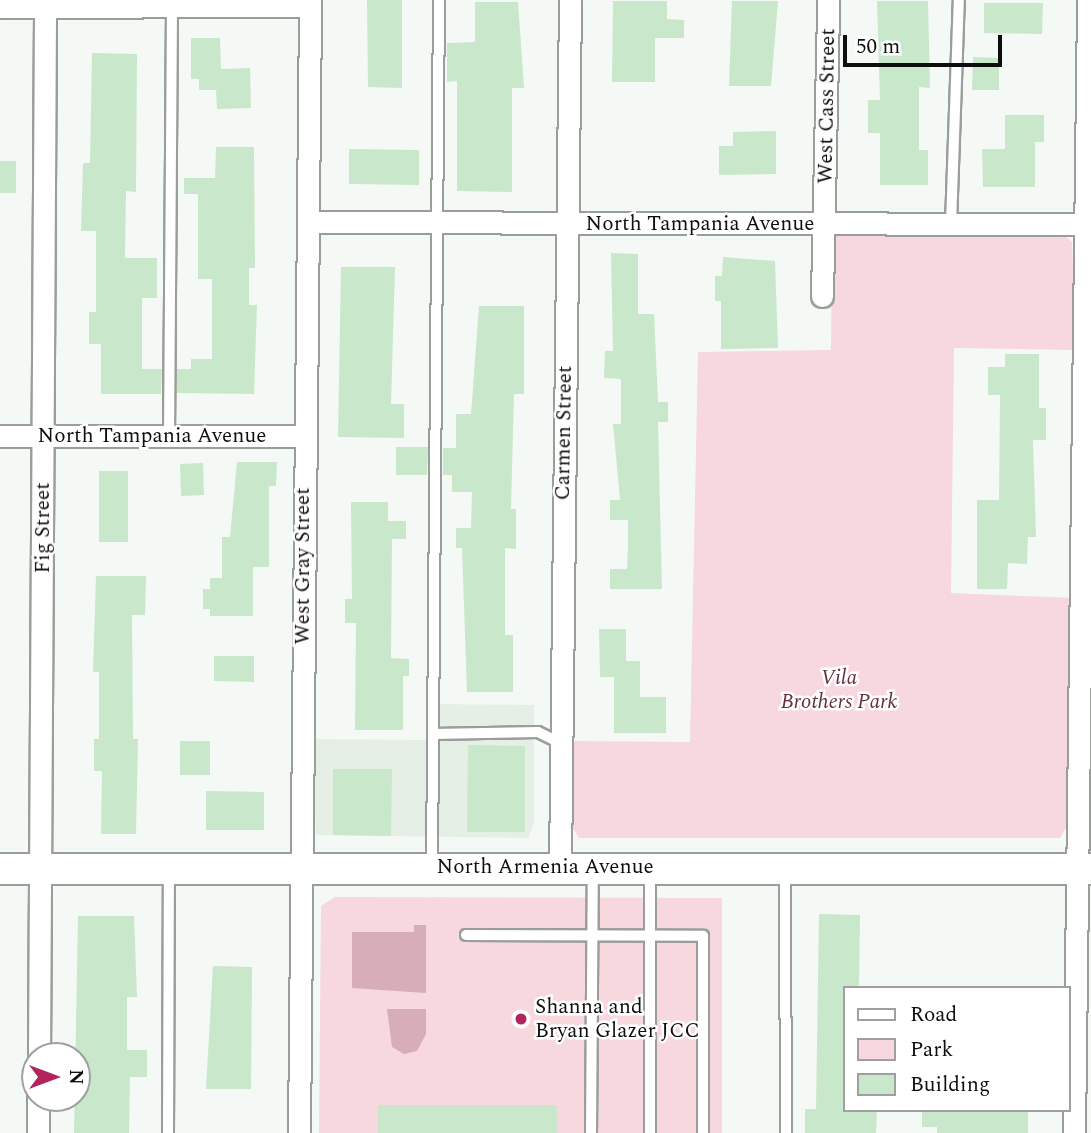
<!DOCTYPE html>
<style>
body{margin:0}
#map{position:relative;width:1091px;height:1133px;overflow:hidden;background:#f5f9f5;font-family:Spectral,serif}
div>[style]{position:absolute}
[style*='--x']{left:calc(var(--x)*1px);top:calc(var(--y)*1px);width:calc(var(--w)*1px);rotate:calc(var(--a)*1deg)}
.built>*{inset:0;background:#e5efe5}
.green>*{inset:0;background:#f6d8de}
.water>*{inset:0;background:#d7aeb8}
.building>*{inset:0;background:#c9e7cb}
.roads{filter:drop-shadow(2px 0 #9a9e9a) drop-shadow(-2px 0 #9a9e9a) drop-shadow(0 2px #9a9e9a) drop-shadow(0 -2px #9a9e9a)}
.lane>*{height:10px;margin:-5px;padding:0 5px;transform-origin:5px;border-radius:5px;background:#fff}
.street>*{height:21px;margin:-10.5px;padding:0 10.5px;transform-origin:10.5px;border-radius:10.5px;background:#fff}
.secondary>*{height:30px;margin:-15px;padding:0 15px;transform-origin:15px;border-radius:15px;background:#fff}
.dots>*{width:19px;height:19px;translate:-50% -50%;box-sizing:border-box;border:4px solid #fff;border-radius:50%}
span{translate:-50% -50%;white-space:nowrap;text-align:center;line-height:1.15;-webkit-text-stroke:5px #fff;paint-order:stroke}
.street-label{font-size:21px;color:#0d0e0d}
.park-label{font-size:21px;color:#652f3f;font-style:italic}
.poi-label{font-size:21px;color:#0d0e0d}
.left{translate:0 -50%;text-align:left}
.legend{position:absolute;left:843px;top:986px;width:228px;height:126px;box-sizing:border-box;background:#fff;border:2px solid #9e9f9e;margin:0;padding:9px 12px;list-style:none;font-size:21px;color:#0d0e0d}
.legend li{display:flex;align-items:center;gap:14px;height:35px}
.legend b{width:35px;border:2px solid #9e9f9e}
.north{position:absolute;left:21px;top:1042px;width:70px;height:70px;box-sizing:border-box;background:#fff;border:2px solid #9e9f9e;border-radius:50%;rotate:90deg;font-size:19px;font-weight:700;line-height:28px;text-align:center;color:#0d0e0d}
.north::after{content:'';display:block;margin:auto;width:24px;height:32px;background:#b1245d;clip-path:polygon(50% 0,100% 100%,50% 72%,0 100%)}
.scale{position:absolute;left:843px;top:35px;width:159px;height:32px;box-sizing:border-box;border:4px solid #0d0e0d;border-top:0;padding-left:9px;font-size:21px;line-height:24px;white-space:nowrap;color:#0d0e0d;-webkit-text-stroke:5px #fff;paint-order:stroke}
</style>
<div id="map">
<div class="built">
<i style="clip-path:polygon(430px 704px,534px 705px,534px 823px,528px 838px,316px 835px,311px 739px,429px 740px)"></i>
</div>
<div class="green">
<i style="clip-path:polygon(847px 231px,1061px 232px,1072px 242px,1076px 350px,954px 348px,951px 593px,1073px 598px,1070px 821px,1060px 838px,579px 838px,572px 827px,571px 741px,690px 742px,698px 352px,831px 350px,832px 245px,835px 234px)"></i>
<i style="clip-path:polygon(335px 897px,722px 898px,722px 1133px,319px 1133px,321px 906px)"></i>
</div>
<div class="water">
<i style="clip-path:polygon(414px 925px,426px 925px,426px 993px,352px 988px,352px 932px,414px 932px)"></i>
<i style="clip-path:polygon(387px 1009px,426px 1009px,426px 1034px,417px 1051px,404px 1054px,392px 1047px)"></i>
</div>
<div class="building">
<i style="clip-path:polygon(367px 0,402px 0,402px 88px,368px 87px)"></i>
<i style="clip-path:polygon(613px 1px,667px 1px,667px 19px,684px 20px,684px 38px,655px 38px,655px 82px,612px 82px)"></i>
<i style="clip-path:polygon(732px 1px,778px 1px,771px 86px,729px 86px)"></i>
<i style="clip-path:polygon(877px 1px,928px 1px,930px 88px,919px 87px,919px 150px,928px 150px,928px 185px,880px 185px,880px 133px,868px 133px,868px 100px,880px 100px)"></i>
<i style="clip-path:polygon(475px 2px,518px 2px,524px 88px,512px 88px,512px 192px,457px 191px,457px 81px,447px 82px,447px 43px,475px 42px)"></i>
<i style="clip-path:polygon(984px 3px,1043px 3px,1042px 34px,984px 33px)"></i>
<i style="clip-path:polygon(191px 38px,220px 38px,221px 69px,250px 68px,251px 108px,217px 109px,216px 90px,199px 90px,199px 79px,191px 79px)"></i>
<i style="clip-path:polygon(92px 53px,137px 54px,136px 192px,126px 191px,125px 258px,157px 258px,157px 298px,142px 298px,142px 369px,162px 369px,161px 394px,101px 394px,101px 344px,89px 344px,89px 312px,96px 312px,96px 231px,81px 231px,83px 163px,90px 163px)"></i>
<i style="clip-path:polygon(973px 57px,999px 58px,999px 90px,972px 90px)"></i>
<i style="clip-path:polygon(1005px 115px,1044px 115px,1044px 142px,1035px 142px,1035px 187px,983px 187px,982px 149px,1005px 149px)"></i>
<i style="clip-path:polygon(776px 131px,776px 174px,719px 175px,719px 146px,733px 146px,733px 132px)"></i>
<i style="clip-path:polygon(216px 147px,254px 147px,255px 268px,249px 268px,249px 305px,257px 305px,254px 394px,177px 393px,177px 369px,191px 369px,191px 359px,212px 359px,212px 279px,198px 279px,198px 194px,184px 194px,184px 178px,215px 178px)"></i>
<i style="clip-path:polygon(349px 149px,419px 150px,419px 185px,349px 184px)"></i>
<i style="clip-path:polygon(0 161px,16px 161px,16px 193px,0 193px)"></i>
<i style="clip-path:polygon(611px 253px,638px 254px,638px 314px,654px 314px,658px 402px,668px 402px,668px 422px,658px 422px,662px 589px,610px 589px,610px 569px,627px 569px,628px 550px,628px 520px,610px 520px,610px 500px,620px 500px,613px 424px,621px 424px,621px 379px,604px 378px,605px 351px,613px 351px)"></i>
<i style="clip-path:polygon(723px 257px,775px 261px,778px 348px,721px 349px,721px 301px,715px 301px,715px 276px,722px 276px)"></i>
<i style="clip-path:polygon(341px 267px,395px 267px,391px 404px,404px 404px,404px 438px,338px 437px)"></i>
<i style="clip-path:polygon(479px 306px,524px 306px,524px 394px,514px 394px,511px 509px,516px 509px,516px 549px,505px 548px,505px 635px,513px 635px,513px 692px,467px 692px,462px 548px,456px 548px,456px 528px,471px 528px,472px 492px,452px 492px,452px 475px,443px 475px,443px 448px,456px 448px,456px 414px,471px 414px)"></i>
<i style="clip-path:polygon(1005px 354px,1039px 354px,1039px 408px,1046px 408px,1046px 440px,1033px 440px,1036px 537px,1028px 537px,1027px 564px,1008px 563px,1007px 589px,977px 589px,977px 500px,999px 500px,1000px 395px,988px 395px,988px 367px,1005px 367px)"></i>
<i style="clip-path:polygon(396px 447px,428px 447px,427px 475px,396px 475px)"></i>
<i style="clip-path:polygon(237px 462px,277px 462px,276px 486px,269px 486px,269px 567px,253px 567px,253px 616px,210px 616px,210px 609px,203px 609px,203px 589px,210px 589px,210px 578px,222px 578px,222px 537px,230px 537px)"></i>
<i style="clip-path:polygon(203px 463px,204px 495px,181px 496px,180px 464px)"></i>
<i style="clip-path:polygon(99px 471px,128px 471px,128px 542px,99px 542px)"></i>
<i style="clip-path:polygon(351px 502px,388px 502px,388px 521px,406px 521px,406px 539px,392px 539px,391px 658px,409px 659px,409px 676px,403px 676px,403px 730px,355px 730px,356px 623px,345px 623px,345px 599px,352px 599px)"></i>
<i style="clip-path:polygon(96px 576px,146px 576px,145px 615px,132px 615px,133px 739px,138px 739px,136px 834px,101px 834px,102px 771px,94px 771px,94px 739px,99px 739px,99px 672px,93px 672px)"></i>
<i style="clip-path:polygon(599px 629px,626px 629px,626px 661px,640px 661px,640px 697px,666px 697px,666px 733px,614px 733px,614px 677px,600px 677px)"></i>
<i style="clip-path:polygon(214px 656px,254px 656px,254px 682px,214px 681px)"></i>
<i style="clip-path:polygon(180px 741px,210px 741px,210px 775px,180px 775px)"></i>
<i style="clip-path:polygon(468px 745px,525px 746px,525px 832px,467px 832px)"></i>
<i style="clip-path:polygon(333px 769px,392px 769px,391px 836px,333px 835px)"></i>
<i style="clip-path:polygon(206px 791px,264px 792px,264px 830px,206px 830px)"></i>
<i style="clip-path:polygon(819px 914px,860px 915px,859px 988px,844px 988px,844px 1110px,877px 1110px,876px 1133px,805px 1133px,805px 1109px,816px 1109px)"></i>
<i style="clip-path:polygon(78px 916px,134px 916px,137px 997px,127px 997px,127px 1050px,147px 1050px,147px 1077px,130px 1077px,129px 1133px,74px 1133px)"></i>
<i style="clip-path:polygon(213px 966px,252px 967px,251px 1089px,206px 1089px)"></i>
<i style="clip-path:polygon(378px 1105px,557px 1105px,557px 1133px,378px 1133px)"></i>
<i style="clip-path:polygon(922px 1110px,1028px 1110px,1028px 1133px,937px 1133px,937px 1127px,922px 1127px)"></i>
</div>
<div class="roads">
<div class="lane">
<i style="--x:951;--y:224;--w:224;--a:-88"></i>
<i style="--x:169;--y:437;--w:434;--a:-89.6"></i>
<i style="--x:433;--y:734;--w:105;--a:-1.1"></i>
<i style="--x:538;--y:732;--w:25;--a:26"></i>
<i style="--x:432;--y:867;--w:867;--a:-89.54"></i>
<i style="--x:650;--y:870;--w:263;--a:90"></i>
<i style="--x:785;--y:871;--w:262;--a:89.8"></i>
<i style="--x:466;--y:935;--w:237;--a:0.2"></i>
<i style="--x:703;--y:936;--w:197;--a:90"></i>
<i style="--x:168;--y:1133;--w:263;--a:-89.8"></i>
<i style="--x:591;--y:1133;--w:263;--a:-89.6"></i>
</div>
<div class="street">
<i style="--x:0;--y:7;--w:310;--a:-0.2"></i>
<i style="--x:308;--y:222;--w:783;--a:0.15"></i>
<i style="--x:822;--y:296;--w:296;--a:-88.8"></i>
<i style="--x:0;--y:436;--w:304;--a:0"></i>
<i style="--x:560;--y:867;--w:867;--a:-89.34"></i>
<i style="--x:39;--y:1056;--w:1056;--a:-89.67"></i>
<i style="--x:38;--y:1133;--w:35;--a:-90"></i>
<i style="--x:299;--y:1133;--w:1133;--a:-89.44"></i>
<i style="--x:1074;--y:1133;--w:1133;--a:-89.29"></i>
</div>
<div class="secondary">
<i style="--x:0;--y:869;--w:1091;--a:0"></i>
</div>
</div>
<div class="dots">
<i style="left:521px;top:1019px;background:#b1245d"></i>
</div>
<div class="street-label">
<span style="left:827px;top:106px;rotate:-89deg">West Cass Street</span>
<span style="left:700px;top:224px">North Tampania Avenue</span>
<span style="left:564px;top:433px;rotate:-89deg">Carmen Street</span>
<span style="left:152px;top:436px">North Tampania Avenue</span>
<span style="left:43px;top:528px;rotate:-90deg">Fig Street</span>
<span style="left:303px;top:566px;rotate:-90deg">West Gray Street</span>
<span style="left:545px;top:867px">North Armenia Avenue</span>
</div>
<div class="park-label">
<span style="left:839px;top:690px">Vila<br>Brothers Park</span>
</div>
<div class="poi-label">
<span class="left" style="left:535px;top:1019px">Shanna and<br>Bryan Glazer JCC</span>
</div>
<ul class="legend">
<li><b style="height:9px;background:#fff"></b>Road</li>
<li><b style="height:19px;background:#f6d8de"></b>Park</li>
<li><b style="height:19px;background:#c9e7cb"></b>Building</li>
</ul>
<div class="north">N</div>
<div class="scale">50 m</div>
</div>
